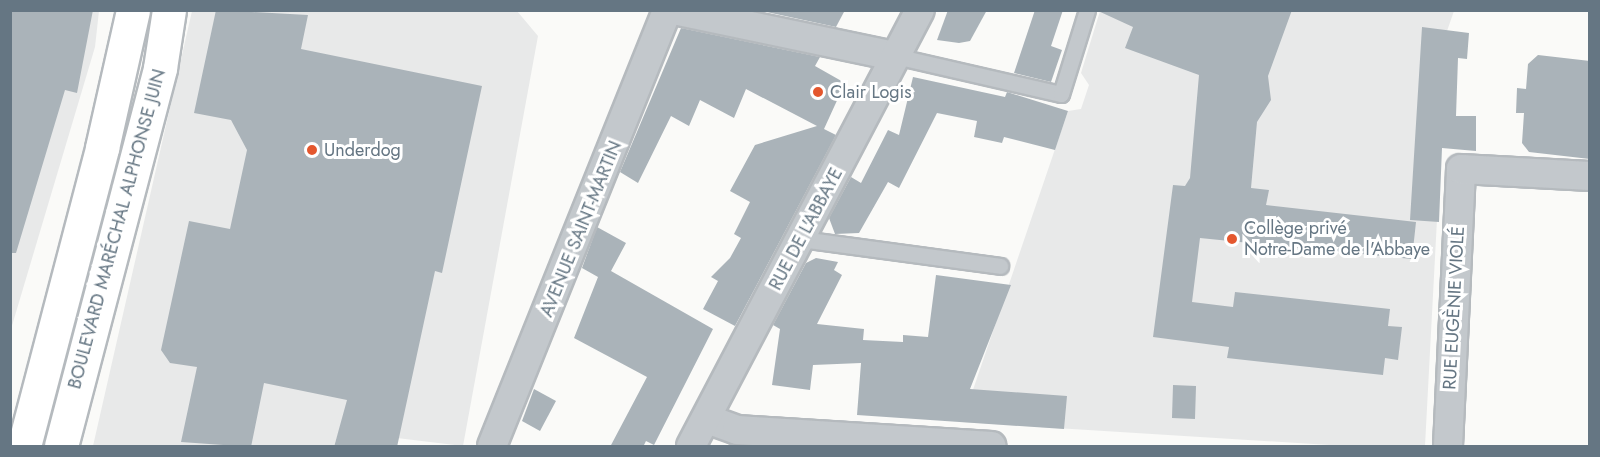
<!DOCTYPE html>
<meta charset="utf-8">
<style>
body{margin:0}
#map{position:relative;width:1600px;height:457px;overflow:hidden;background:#fafaf8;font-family:Jost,sans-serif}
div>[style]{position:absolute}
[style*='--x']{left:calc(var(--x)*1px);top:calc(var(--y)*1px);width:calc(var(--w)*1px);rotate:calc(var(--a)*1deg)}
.built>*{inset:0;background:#e8e9e9}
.building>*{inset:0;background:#aab3b9}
.roads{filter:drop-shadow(2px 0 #b5babe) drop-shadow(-2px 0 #b5babe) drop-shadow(0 2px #b5babe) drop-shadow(0 -2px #b5babe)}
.lane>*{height:15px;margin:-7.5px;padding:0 7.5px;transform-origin:7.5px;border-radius:7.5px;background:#c3c8cc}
.street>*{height:28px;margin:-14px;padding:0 14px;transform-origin:14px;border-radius:14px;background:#c3c8cc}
.primary>*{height:33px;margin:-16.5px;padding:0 16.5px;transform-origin:16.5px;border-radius:16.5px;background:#fff}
.dots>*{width:16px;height:16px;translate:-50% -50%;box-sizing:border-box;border:3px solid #fff;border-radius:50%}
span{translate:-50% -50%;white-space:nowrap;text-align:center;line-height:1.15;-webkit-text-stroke:6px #fff;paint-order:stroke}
.poi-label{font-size:18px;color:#657683}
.left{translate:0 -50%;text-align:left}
.street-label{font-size:18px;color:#657683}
.frame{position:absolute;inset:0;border:12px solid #657683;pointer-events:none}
</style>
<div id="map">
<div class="built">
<i style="clip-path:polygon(11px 11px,99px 11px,95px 47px,11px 329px)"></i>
<i style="clip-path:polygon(192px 11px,517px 11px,538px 36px,463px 446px,339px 431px,334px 446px,93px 446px)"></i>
<i style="clip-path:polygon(1100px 11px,1454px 11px,1447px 31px,1425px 446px,1345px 446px,962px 422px,1068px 111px,1081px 109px,1089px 85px,1081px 73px)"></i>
</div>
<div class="building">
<i style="clip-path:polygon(10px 10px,93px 10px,77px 93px,65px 90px,16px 253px,10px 253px)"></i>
<i style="clip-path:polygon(216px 10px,308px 15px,301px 49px,482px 86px,442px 273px,435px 271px,397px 447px,334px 447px,347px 400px,264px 383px,251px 447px,181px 442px,197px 367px,170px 363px,161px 350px,189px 221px,230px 229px,247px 150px,231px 120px,194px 113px)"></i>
<i style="clip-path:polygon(757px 10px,845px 10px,836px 27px)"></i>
<i style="clip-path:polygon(948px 10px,987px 10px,970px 41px,959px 43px,937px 40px)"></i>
<i style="clip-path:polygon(1035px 10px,1063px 10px,1051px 46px,1062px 50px,1051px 82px,1014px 73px)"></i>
<i style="clip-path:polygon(1096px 10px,1292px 10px,1268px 76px,1271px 100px,1257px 122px,1251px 188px,1269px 190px,1266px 205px,1416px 222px,1412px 259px,1200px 238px,1192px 302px,1233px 307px,1235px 292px,1390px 309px,1388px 326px,1402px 327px,1398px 360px,1385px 358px,1383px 375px,1227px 358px,1229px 347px,1153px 337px,1173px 185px,1185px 186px,1190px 178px,1199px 75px,1125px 48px,1133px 27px)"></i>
<i style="clip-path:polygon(1422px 27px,1469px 33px,1467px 59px,1458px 58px,1456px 116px,1476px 116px,1476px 151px,1442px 148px,1439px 222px,1410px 220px)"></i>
<i style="clip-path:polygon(681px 28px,820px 57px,815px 66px,845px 83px,824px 129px,836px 135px,735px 326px,703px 309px,718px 281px,711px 277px,730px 258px,741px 238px,734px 234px,750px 202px,730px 191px,755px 145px,817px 126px,746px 89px,734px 118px,700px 100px,689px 126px,671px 116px,638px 183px,620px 172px)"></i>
<i style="clip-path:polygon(1538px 55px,1590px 61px,1590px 159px,1529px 152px,1522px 143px,1524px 113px,1516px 113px,1517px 88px,1526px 89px,1528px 64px)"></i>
<i style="clip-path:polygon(913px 77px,1005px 97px,1007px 92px,1068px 111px,1055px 150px,1004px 137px,1002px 143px,974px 137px,977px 121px,937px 113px,899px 188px,888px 182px,859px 233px,835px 234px,829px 218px,851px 177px,861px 183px,888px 130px,899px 135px)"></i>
<i style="clip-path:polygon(597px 227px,626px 243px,611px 271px,713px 329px,654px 445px,646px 441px,643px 447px,610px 447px,647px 377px,574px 338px,598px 277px,582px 268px)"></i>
<i style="clip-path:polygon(816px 258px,838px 262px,834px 270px,842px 275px,817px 324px,864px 329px,863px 340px,903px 342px,903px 335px,928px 337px,936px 275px,1011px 285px,970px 389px,1067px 396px,1064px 429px,857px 415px,861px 363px,813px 365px,810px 390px,772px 385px,780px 329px,773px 325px,806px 263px)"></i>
<i style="clip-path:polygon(1173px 385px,1196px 386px,1195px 419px,1172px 418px)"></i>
<i style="clip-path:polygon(534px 389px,556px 401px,540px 431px,522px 421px)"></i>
</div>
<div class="roads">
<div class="lane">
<i style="--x:895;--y:56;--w:170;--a:12.9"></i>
<i style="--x:1061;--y:94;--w:88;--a:-72.8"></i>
<i style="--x:801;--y:239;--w:201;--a:7.7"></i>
</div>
<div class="street">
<i style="--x:674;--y:10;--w:226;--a:11.8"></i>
<i style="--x:707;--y:419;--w:32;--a:20"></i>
<i style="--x:737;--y:430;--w:255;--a:3.6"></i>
<i style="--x:492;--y:446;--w:470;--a:-68.1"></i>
<i style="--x:691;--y:446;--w:492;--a:-62.3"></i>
<i style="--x:1448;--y:446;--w:277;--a:-87.3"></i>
<i style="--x:1461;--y:169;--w:129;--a:3.1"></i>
</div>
<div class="primary">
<i style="--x:24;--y:446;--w:308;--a:-75.3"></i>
<i style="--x:102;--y:148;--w:141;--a:-77.3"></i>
<i style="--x:61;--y:446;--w:391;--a:-75.3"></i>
<i style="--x:160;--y:68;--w:59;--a:-81.2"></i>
</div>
</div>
<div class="dots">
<i style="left:818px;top:92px;background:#e4572e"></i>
<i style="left:312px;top:150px;background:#e4572e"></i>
<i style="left:1232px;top:239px;background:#e4572e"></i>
</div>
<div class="poi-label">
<span class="left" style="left:830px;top:92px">Clair Logis</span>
<span class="left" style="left:324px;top:150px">Underdog</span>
<span class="left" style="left:1244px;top:239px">Collège privé<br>Notre-Dame de l'Abbaye</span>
</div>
<div class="street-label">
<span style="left:117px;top:229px;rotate:-75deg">BOULEVARD MARÉCHAL ALPHONSE JUIN</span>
<span style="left:581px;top:229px;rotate:-68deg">AVENUE SAINT-MARTIN</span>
<span style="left:806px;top:229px;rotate:-62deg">RUE DE L'ABBAYE</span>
<span style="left:1454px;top:308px;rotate:-87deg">RUE EUGÈNIE VIOLÉ</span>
</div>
<div class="frame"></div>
</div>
